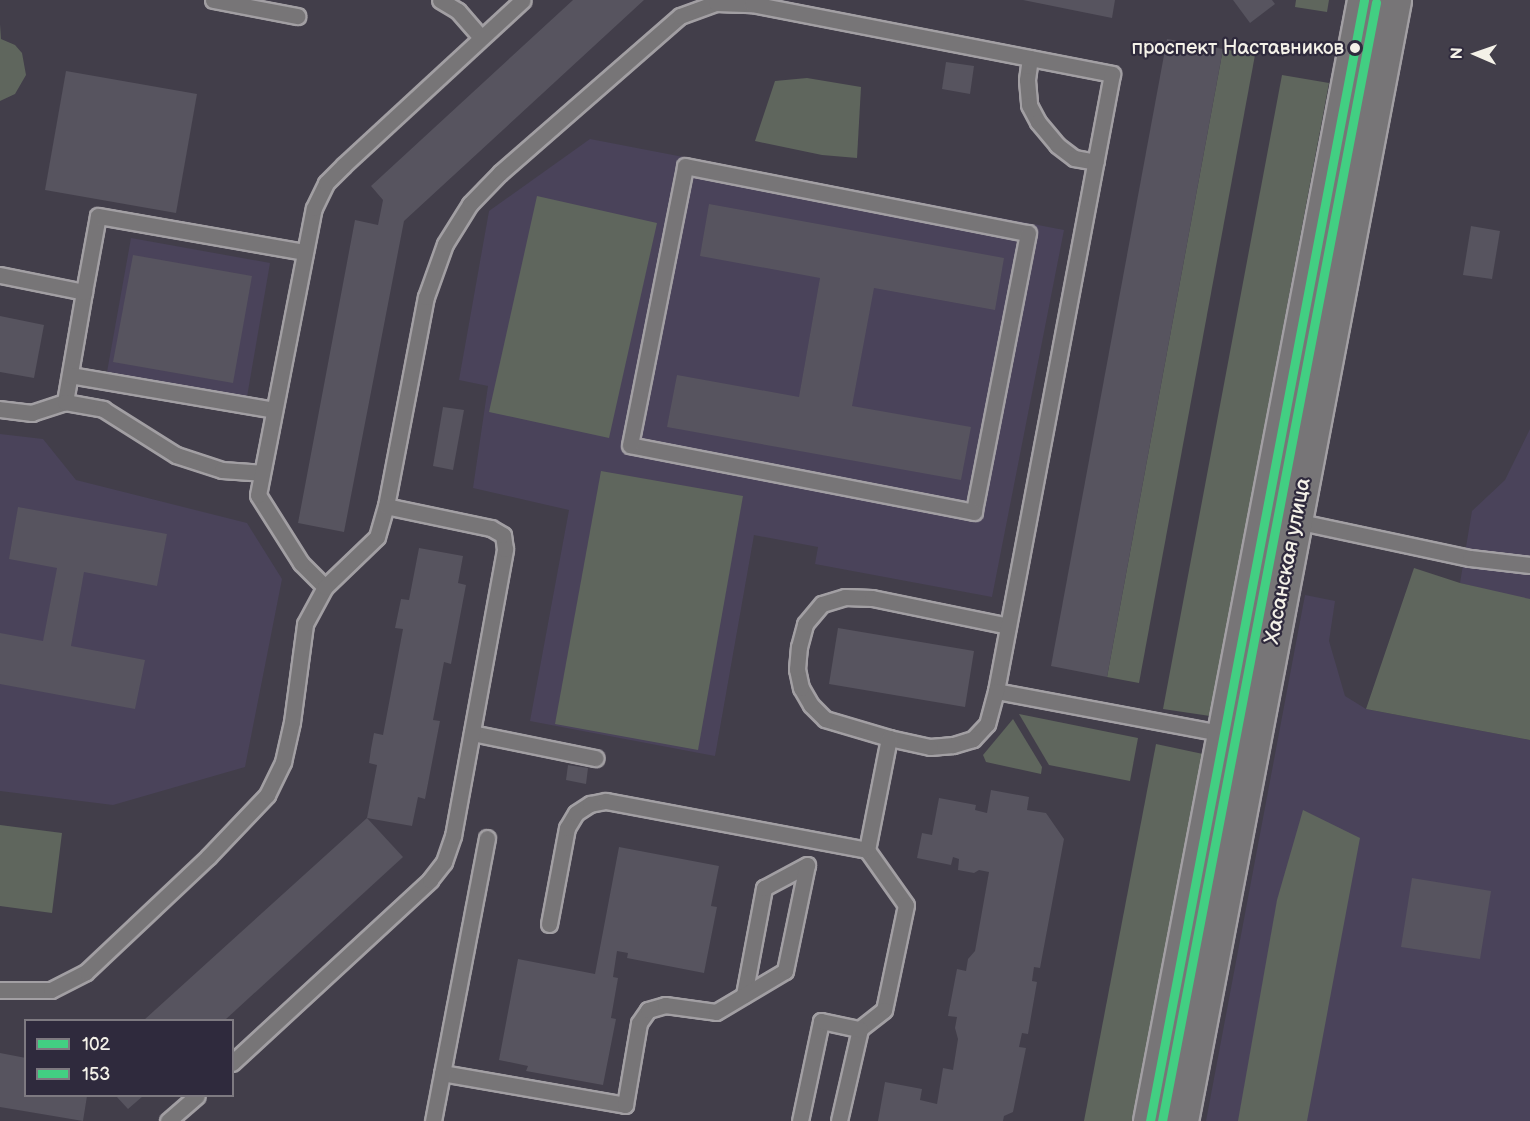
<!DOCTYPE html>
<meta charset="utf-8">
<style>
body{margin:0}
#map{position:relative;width:1530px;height:1121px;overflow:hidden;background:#423e4a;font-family:"Balsamiq Sans",sans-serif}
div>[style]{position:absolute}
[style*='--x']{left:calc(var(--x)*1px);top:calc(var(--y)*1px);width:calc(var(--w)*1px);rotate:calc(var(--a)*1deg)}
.built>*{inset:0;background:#4a435a}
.green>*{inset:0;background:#5f665d}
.building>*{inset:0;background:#57545f}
.roads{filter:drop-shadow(2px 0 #a29fa3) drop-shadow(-2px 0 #a29fa3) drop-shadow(0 2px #a29fa3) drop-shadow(0 -2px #a29fa3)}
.lane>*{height:15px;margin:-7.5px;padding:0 7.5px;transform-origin:7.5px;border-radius:7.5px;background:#777577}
.secondary>*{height:33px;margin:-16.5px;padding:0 16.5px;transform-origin:16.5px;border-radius:16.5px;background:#777577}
.bus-1>*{height:9px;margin:-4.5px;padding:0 4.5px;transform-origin:4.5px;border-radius:4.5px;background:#42cf82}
.bus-2>*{height:9px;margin:-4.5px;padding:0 4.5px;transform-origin:4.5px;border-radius:4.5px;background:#42cf82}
.dots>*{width:16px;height:16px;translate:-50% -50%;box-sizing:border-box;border:3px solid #2f2a3d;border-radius:50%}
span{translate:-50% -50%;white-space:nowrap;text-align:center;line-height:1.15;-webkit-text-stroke:4.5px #2f2a3d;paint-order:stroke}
.bus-label{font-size:20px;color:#f4f1e8}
.right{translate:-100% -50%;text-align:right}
.street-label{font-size:21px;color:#f4f1e8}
.legend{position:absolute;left:24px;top:1019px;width:210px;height:78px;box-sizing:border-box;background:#2f2a3d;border:2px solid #7e7a81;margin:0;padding:8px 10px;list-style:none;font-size:18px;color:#f4f1e8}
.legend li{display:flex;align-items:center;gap:12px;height:30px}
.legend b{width:30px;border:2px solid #7e7a81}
.north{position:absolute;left:1446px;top:24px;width:60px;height:60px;-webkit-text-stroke:4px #2f2a3d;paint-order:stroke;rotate:272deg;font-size:16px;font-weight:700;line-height:24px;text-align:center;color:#f4f1e8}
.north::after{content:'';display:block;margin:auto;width:21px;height:27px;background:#f4f1e8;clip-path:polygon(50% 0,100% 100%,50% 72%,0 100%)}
</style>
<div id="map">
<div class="built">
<i style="clip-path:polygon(590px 139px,1064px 230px,992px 597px,815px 564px,818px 547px,754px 535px,715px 756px,530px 721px,569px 510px,473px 488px,488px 386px,459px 380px,489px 211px)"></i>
<i style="clip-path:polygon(131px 238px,270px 263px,247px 397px,107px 372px)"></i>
<i style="clip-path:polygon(1530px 429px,1530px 599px,1523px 599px,1460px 583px,1472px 511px,1505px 480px)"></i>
<i style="clip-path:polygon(0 434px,43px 439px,76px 480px,247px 523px,282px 579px,245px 767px,113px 805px,0 791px)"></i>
<i style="clip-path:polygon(1305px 595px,1335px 601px,1329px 641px,1345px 696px,1366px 709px,1530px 740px,1530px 1121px,1206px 1121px)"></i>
</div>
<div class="green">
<i style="clip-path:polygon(1296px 0,1329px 0,1327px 12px,1295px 7px)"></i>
<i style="clip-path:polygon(0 24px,1px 39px,15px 45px,22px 53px,26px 75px,15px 94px,0 101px)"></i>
<i style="clip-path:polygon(1223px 49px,1255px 55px,1139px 683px,1107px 677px)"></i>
<i style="clip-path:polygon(1282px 75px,1329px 83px,1210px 716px,1163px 709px)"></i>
<i style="clip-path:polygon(807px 78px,861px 87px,857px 158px,822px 155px,755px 141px,775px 81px)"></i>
<i style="clip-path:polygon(537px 196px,657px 223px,609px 438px,489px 412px)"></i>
<i style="clip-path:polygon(601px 471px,743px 496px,698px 750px,555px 724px)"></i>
<i style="clip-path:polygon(1414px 568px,1460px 583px,1530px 599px,1530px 740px,1366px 709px)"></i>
<i style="clip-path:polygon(1019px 714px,1138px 738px,1130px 781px,1049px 765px)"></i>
<i style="clip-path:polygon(1013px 719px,1042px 767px,1041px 774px,986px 762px,983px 755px)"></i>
<i style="clip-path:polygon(1156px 744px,1203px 754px,1135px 1121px,1084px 1121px)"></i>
<i style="clip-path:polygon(1303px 810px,1360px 838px,1307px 1121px,1238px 1121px,1277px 900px)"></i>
<i style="clip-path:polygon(0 825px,62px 833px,52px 913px,0 906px)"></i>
</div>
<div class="building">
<i style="clip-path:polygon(573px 0,644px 0,404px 221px,344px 532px,298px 523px,355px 220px,378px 225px,383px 200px,371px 186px)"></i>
<i style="clip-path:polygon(1023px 0,1115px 0,1112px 18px)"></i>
<i style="clip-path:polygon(1233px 0,1272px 0,1275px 4px,1250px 23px)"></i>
<i style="clip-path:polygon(1167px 39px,1223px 49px,1107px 677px,1051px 666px)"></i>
<i style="clip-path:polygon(946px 62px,974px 66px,970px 94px,942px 89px)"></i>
<i style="clip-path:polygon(66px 71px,197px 94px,176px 213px,45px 190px)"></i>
<i style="clip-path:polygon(709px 204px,1004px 258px,995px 310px,874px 288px,852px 406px,971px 427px,961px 480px,667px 427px,677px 375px,799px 397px,820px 278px,700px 256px)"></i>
<i style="clip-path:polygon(1471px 226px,1500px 231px,1492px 279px,1463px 275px)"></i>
<i style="clip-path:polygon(133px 255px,252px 276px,233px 383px,113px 362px)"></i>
<i style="clip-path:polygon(0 316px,44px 325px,34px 378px,0 372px)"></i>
<i style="clip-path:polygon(443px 407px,464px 410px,453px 470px,433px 466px)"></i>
<i style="clip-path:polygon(18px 507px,167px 534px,157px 586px,84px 572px,71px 646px,145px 660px,135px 709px,0 684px,0 633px,43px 641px,57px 568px,9px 559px)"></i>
<i style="clip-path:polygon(419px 548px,463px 556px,458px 583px,466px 585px,451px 664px,444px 662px,433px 720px,440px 721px,425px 799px,418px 797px,412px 826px,367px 818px,377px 765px,369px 763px,371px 749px,374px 733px,383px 735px,403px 629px,395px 628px,401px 599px,409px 600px)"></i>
<i style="clip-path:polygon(838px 628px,974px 651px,965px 707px,829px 684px)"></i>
<i style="clip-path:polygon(568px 765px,588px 768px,586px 784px,566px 780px)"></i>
<i style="clip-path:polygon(991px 790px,1029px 797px,1027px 810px,1046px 813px,1064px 839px,1040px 968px,1034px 967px,1032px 981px,1037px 982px,1028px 1034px,1022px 1033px,1019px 1047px,1026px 1048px,1013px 1112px,1004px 1116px,1003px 1121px,878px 1121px,885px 1082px,922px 1089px,920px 1100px,937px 1104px,943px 1068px,953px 1070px,958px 1039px,955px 1028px,957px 1017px,948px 1016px,957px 969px,966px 971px,968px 959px,975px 951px,989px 872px,979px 870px,974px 873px,958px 870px,959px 859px,953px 857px,951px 865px,917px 858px,922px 833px,932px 835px,939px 798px,976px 805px,975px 810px,987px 813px)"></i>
<i style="clip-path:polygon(367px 818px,403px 857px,225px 1020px,144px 1020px)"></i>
<i style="clip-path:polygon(619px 847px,719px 866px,711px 906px,717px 907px,704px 973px,627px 958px,628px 953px,617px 951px,613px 977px,618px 978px,611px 1018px,616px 1019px,603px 1085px,526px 1071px,528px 1066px,499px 1060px,518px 959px,595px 974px)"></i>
<i style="clip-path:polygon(1412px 878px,1491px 891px,1480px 959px,1401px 947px)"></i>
<i style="clip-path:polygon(0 1053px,26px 1058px,26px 1096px,87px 1096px,83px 1121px,0 1107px)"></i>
<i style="clip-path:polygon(116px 1096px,143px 1096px,128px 1109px)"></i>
</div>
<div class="roads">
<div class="lane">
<i style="--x:213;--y:0;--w:86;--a:10.8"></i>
<i style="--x:440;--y:0;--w:21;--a:31"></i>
<i style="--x:458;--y:11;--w:35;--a:49"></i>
<i style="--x:1030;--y:58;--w:22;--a:98"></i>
<i style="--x:1027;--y:80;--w:25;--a:85"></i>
<i style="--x:1029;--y:105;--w:19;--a:62"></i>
<i style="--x:1038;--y:122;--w:30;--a:50"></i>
<i style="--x:1057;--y:145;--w:21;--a:37"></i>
<i style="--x:1074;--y:158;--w:22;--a:10"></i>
<i style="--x:685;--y:166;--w:349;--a:11.1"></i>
<i style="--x:1028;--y:233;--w:284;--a:101"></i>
<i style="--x:974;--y:512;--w:350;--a:-169"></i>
<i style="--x:630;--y:445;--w:284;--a:-78.8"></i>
<i style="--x:0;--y:275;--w:86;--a:11.4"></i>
<i style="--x:84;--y:292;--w:112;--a:99.8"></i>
<i style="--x:65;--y:402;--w:35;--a:162"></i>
<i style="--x:32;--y:413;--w:32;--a:-173"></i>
<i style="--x:84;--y:292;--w:77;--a:-79.6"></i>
<i style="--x:98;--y:216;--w:210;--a:9.9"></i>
<i style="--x:70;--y:375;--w:207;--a:9.7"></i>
<i style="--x:65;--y:402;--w:39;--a:10"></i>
<i style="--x:103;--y:409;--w:86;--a:32.2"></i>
<i style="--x:176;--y:455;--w:48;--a:18.1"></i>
<i style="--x:222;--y:470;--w:39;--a:4"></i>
<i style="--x:1291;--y:520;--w:183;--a:12"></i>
<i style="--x:1470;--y:558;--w:60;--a:6.7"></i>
<i style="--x:325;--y:587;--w:34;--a:-135"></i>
<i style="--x:301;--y:563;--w:80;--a:-122.3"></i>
<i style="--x:258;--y:495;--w:292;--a:-79"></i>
<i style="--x:314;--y:208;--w:28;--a:-64"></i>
<i style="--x:326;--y:183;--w:25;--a:-45"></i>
<i style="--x:344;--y:165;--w:243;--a:-42.7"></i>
<i style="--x:996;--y:691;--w:234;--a:10.6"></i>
<i style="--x:472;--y:733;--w:126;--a:11.5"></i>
<i style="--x:889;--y:738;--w:67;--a:-163.5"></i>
<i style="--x:825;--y:719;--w:20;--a:-135"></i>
<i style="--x:811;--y:705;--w:20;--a:-120"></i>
<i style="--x:801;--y:688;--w:19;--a:-102"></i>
<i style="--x:797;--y:669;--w:22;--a:-85"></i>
<i style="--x:799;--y:647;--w:24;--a:-75"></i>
<i style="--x:805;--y:624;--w:26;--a:-50"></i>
<i style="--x:822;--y:604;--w:24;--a:-17"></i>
<i style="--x:845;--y:597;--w:27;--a:2"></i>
<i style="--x:872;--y:598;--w:139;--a:11.6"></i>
<i style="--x:549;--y:924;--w:98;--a:-79.4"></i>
<i style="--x:567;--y:828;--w:17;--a:-59"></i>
<i style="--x:576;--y:813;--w:17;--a:-33"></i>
<i style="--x:590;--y:804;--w:16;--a:-11"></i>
<i style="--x:606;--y:801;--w:266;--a:10.6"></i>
<i style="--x:867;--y:850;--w:67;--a:54.7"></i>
<i style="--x:906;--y:905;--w:107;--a:101.8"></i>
<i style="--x:884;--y:1010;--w:31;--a:142"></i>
<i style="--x:860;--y:1029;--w:94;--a:102.9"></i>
<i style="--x:0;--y:990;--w:51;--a:0"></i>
<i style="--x:51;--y:990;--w:39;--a:-27"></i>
<i style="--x:86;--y:972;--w:168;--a:-43.3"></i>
<i style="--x:208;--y:857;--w:86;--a:-46.4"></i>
<i style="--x:267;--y:795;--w:37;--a:-64"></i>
<i style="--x:283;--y:762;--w:41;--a:-77.3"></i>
<i style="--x:292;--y:722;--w:99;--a:-82.4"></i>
<i style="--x:305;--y:624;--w:42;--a:-61.6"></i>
<i style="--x:325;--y:587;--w:72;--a:-43.9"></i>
<i style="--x:377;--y:537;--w:32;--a:-74"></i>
<i style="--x:386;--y:506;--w:213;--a:-79.2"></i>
<i style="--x:426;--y:297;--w:56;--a:-70.3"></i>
<i style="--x:445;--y:244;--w:47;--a:-58"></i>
<i style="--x:470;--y:204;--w:43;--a:-45.9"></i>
<i style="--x:500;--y:173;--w:239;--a:-41.1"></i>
<i style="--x:680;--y:16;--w:38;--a:-20"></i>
<i style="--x:716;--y:3;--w:36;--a:2"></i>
<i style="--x:752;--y:4;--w:367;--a:11"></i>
<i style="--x:1112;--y:74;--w:628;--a:100.65"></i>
<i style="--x:996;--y:691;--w:34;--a:105"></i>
<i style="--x:987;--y:724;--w:21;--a:133"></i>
<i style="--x:973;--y:739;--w:21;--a:163"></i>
<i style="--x:953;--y:745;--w:23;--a:175"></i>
<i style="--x:930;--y:747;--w:42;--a:-167.6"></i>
<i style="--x:889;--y:738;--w:114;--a:101.1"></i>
<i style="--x:744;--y:995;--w:109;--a:-79.4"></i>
<i style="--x:764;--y:888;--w:49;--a:-28.1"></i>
<i style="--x:232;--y:1063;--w:270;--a:-42.7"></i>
<i style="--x:430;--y:880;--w:23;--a:-52"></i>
<i style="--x:444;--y:862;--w:28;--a:-71"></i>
<i style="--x:453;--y:836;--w:292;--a:-79.7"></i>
<i style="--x:505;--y:549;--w:14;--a:-98"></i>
<i style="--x:503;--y:535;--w:14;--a:-150"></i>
<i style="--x:491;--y:528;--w:107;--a:-168.2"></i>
<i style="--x:442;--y:1073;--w:186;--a:9.9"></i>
<i style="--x:625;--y:1105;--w:83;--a:-80.3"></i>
<i style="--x:639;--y:1023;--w:16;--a:-55"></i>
<i style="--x:648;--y:1010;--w:18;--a:-16"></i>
<i style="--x:665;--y:1005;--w:51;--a:7.8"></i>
<i style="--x:716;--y:1012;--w:80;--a:-30.7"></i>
<i style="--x:785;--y:971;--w:108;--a:-78.3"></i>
<i style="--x:168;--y:1121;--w:38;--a:-41"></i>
<i style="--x:433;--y:1121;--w:288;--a:-79.2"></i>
<i style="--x:800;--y:1121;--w:102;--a:-78.1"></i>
<i style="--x:821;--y:1021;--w:40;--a:12"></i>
</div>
<div class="secondary">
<i style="--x:1150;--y:1121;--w:1141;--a:-79.19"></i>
<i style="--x:1181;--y:1121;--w:1141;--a:-79.24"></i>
</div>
</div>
<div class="bus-1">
<i style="--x:1150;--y:1121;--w:1141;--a:-79.19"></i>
</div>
<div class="bus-2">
<i style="--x:1162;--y:1121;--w:1139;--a:-79.17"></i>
</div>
<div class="dots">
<i style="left:1355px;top:48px;background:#f4f1e8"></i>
</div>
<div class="bus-label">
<span class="right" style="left:1344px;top:48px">проспект Наставников</span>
</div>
<div class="street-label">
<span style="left:1288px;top:561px;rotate:-79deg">Хасанская улица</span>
</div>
<ul class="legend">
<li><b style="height:8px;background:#42cf82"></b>102</li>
<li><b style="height:8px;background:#42cf82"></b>153</li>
</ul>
<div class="north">N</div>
</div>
